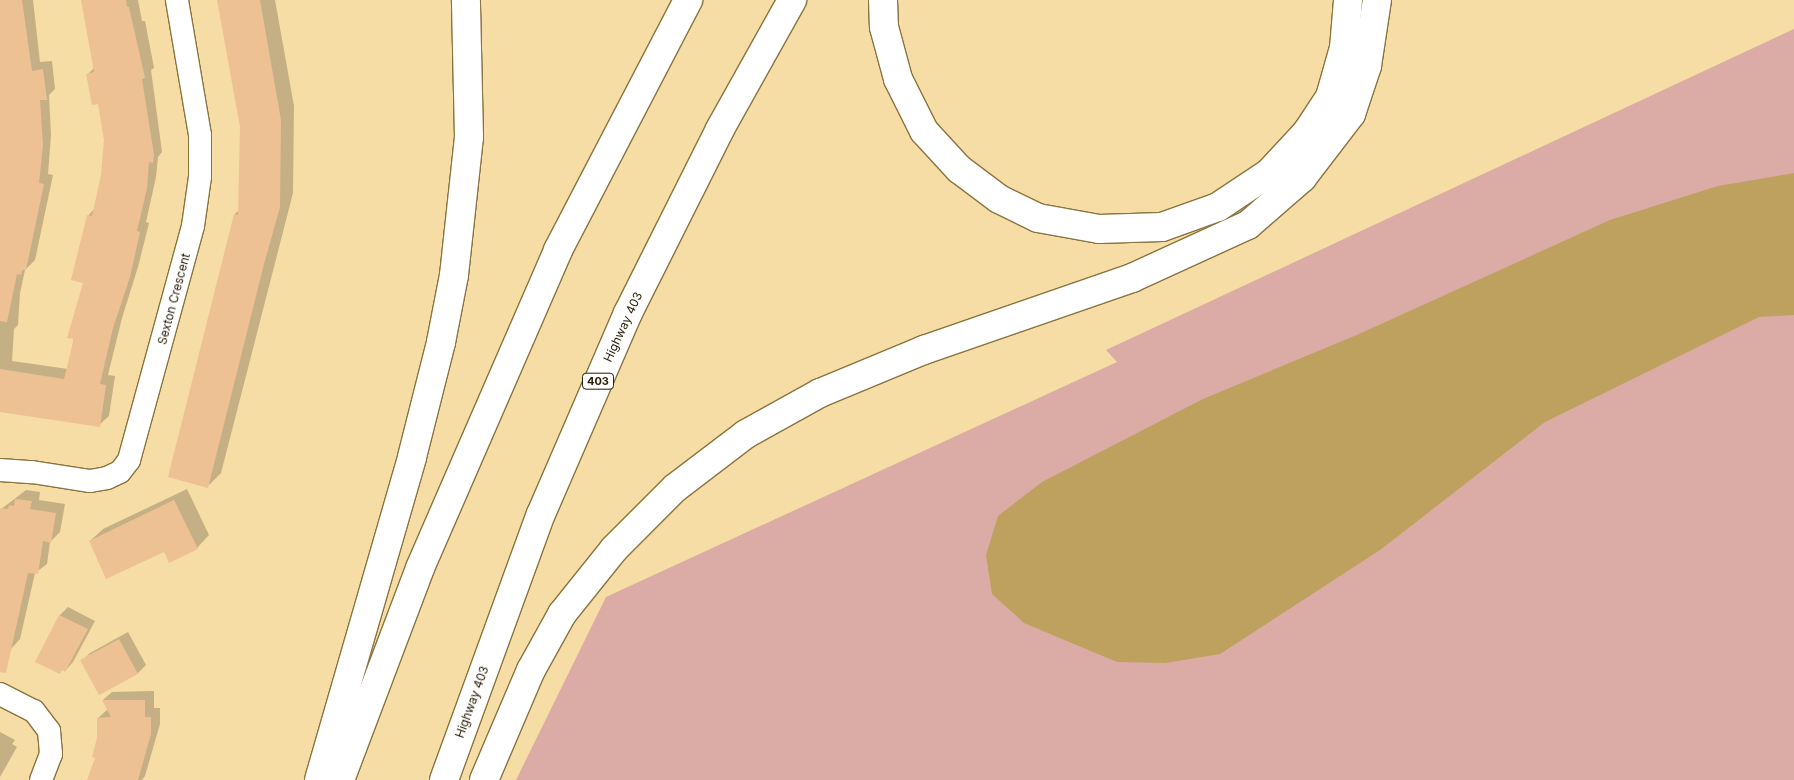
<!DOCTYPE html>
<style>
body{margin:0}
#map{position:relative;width:1794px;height:780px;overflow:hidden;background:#f6dca5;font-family:Inter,sans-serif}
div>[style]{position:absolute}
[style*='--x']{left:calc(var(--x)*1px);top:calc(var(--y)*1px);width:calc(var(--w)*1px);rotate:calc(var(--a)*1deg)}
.green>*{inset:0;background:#dbaba5}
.water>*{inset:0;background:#bea15e}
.shadow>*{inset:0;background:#0003}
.building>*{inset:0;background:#eec195}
.roads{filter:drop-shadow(1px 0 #8a733e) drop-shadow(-1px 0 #8a733e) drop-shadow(0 1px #8a733e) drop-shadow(0 -1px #8a733e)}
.minor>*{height:22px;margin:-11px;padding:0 11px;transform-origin:11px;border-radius:11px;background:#fff}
.highway>*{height:28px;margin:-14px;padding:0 14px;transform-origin:14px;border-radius:14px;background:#fff}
span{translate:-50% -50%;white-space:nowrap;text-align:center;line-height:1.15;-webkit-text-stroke:4.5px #fff;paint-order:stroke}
.shield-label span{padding:1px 4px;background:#fff;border:1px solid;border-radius:4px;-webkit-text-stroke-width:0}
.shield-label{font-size:11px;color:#261c06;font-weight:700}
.street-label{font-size:12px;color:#261c06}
</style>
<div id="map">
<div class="green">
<i style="clip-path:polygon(1794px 29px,1794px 780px,516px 780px,606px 597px,1117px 362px,1106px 350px)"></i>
</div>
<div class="water">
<i style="clip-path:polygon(1794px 173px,1794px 315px,1759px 317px,1545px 422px,1380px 550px,1220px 654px,1165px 663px,1117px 662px,1024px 623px,992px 594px,986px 555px,998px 516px,1042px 482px,1203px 399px,1359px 334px,1610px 220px,1718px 186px)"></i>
</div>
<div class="shadow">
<i style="clip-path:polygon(0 0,33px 0,40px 62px,52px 61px,55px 89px,49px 95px,51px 135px,48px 174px,53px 175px,35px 260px,25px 270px,20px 293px,18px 325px,14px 329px,12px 361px,68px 369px,84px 283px,88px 216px,94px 209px,102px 175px,105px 140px,100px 102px,88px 74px,95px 67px,84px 0,138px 0,142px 21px,145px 21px,154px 68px,151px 70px,162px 152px,158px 157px,156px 177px,146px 222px,149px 223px,138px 267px,122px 318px,108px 375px,115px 376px,109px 416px,99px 425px,0 411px)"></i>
<i style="clip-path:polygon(219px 0,275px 0,294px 106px,293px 193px,221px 473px,208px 486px,235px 214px,240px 209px,241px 127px)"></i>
<i style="clip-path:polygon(187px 489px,209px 535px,197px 548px,165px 551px,90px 541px,103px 529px)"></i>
<i style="clip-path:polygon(26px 490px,40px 492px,39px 500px,65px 504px,60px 532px,50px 542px,47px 564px,35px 573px,20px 639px,11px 649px,0 646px,0 510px)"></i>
<i style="clip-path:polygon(68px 607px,95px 621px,73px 662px,65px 671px,37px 661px,60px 615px)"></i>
<i style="clip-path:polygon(128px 632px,146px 665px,138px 673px,100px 694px,82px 661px,90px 653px)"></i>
<i style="clip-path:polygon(154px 691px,154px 708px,160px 708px,160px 724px,145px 776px,142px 780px,89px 780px,96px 757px,98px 718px,108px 709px,103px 700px,112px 692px)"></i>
<i style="clip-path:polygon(0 732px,15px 740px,12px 744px,17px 747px,0 777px)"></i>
</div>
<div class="building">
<i style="clip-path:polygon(0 0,22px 0,32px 71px,43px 69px,47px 100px,40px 100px,43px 145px,39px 183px,44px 184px,26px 270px,22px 270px,21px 275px,17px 274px,7px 322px,0 321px)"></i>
<i style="clip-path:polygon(81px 0,126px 0,127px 7px,129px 7px,145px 78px,142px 79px,154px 155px,153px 163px,149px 162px,147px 188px,137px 231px,140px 232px,130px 277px,113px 328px,100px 384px,106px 385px,100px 427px,0 412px,0 369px,64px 379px,74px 339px,67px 338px,83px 283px,71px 280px,87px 215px,92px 216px,101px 175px,104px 140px,98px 104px,92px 105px,86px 74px,94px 72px)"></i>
<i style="clip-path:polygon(217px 0,260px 0,281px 120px,280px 207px,264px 264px,208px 488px,168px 477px,234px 214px,238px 215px,240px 127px)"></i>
<i style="clip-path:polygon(15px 499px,32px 501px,30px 509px,56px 513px,51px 543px,43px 541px,38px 574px,28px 573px,6px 673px,0 672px,0 508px,8px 509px,9px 505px,14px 506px)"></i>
<i style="clip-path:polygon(174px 500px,198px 549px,169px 563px,164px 552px,106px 579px,89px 541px)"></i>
<i style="clip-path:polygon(59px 615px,88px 629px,65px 672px,62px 670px,60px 674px,35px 662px)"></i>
<i style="clip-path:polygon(119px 639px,138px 674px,99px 695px,80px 660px)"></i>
<i style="clip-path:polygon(102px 700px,145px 700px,145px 717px,151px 717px,151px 734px,138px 780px,87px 780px,95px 758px,92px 757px,97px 738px,97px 718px,111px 717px)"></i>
</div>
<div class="roads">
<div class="minor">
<i style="--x:0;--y:470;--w:32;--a:4"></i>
<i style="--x:32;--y:472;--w:59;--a:8.8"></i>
<i style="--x:90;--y:481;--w:17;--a:-10"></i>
<i style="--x:107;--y:478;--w:14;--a:-25"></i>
<i style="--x:120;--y:472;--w:15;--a:-53"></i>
<i style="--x:129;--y:460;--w:243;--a:-74.7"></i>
<i style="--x:193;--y:226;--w:49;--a:-81.9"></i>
<i style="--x:200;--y:177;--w:42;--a:-90"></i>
<i style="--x:200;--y:135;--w:137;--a:-99.7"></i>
<i style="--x:0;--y:694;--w:38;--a:27"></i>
<i style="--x:34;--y:711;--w:25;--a:53"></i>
<i style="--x:49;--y:731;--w:23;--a:85"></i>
<i style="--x:51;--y:754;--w:28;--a:111"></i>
</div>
<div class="highway">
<i style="--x:883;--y:0;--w:27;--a:88"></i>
<i style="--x:884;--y:27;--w:54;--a:74.9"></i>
<i style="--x:898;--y:79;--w:58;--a:63.4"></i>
<i style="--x:924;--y:131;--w:52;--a:47.4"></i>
<i style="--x:959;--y:169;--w:50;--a:36.9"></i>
<i style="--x:999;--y:199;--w:43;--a:26"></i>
<i style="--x:1038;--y:218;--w:62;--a:10.2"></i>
<i style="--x:1099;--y:229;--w:63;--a:-1.8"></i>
<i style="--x:1162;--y:227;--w:59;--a:-19.7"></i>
<i style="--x:1218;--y:207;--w:61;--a:-33.7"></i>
<i style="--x:1269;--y:173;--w:56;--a:-47.2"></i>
<i style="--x:1307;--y:132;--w:42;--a:-56.7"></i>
<i style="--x:1330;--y:97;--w:51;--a:-74.1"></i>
<i style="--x:1344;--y:48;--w:48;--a:-85.2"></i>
<i style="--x:319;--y:780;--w:336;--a:-73.9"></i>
<i style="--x:412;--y:457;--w:119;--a:-75.8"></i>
<i style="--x:441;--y:342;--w:68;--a:-79"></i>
<i style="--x:454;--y:275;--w:139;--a:-83.8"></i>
<i style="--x:469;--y:137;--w:137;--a:-91.3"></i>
<i style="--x:340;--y:780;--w:227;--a:-69.3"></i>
<i style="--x:420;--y:568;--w:347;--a:-66.5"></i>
<i style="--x:558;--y:250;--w:282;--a:-62.5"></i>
<i style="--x:444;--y:780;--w:283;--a:-70"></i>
<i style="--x:541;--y:514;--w:219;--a:-66.6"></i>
<i style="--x:628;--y:313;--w:206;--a:-63.4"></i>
<i style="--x:720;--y:129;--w:148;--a:-60.8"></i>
<i style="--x:484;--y:780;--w:120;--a:-66.9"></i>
<i style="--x:531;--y:670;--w:64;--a:-61"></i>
<i style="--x:562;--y:614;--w:83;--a:-51.3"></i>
<i style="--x:614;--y:549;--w:86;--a:-45"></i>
<i style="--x:675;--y:488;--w:89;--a:-37.3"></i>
<i style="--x:746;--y:434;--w:85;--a:-29"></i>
<i style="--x:820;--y:393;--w:113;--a:-22.5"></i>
<i style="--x:924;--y:350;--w:220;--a:-19.1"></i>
<i style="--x:1132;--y:278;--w:128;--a:-24.6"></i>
<i style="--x:1248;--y:225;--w:72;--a:-41"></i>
<i style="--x:1302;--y:178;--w:81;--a:-52.6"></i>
<i style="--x:1351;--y:114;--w:51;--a:-71.6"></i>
<i style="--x:1367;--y:66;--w:67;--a:-81.4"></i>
</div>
</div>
<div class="shield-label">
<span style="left:598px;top:381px">403</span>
</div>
<div class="street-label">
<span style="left:174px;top:299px;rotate:-75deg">Sexton Crescent</span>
<span style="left:623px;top:327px;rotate:-65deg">Highway 403</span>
<span style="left:472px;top:702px;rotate:-70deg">Highway 403</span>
</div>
</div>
